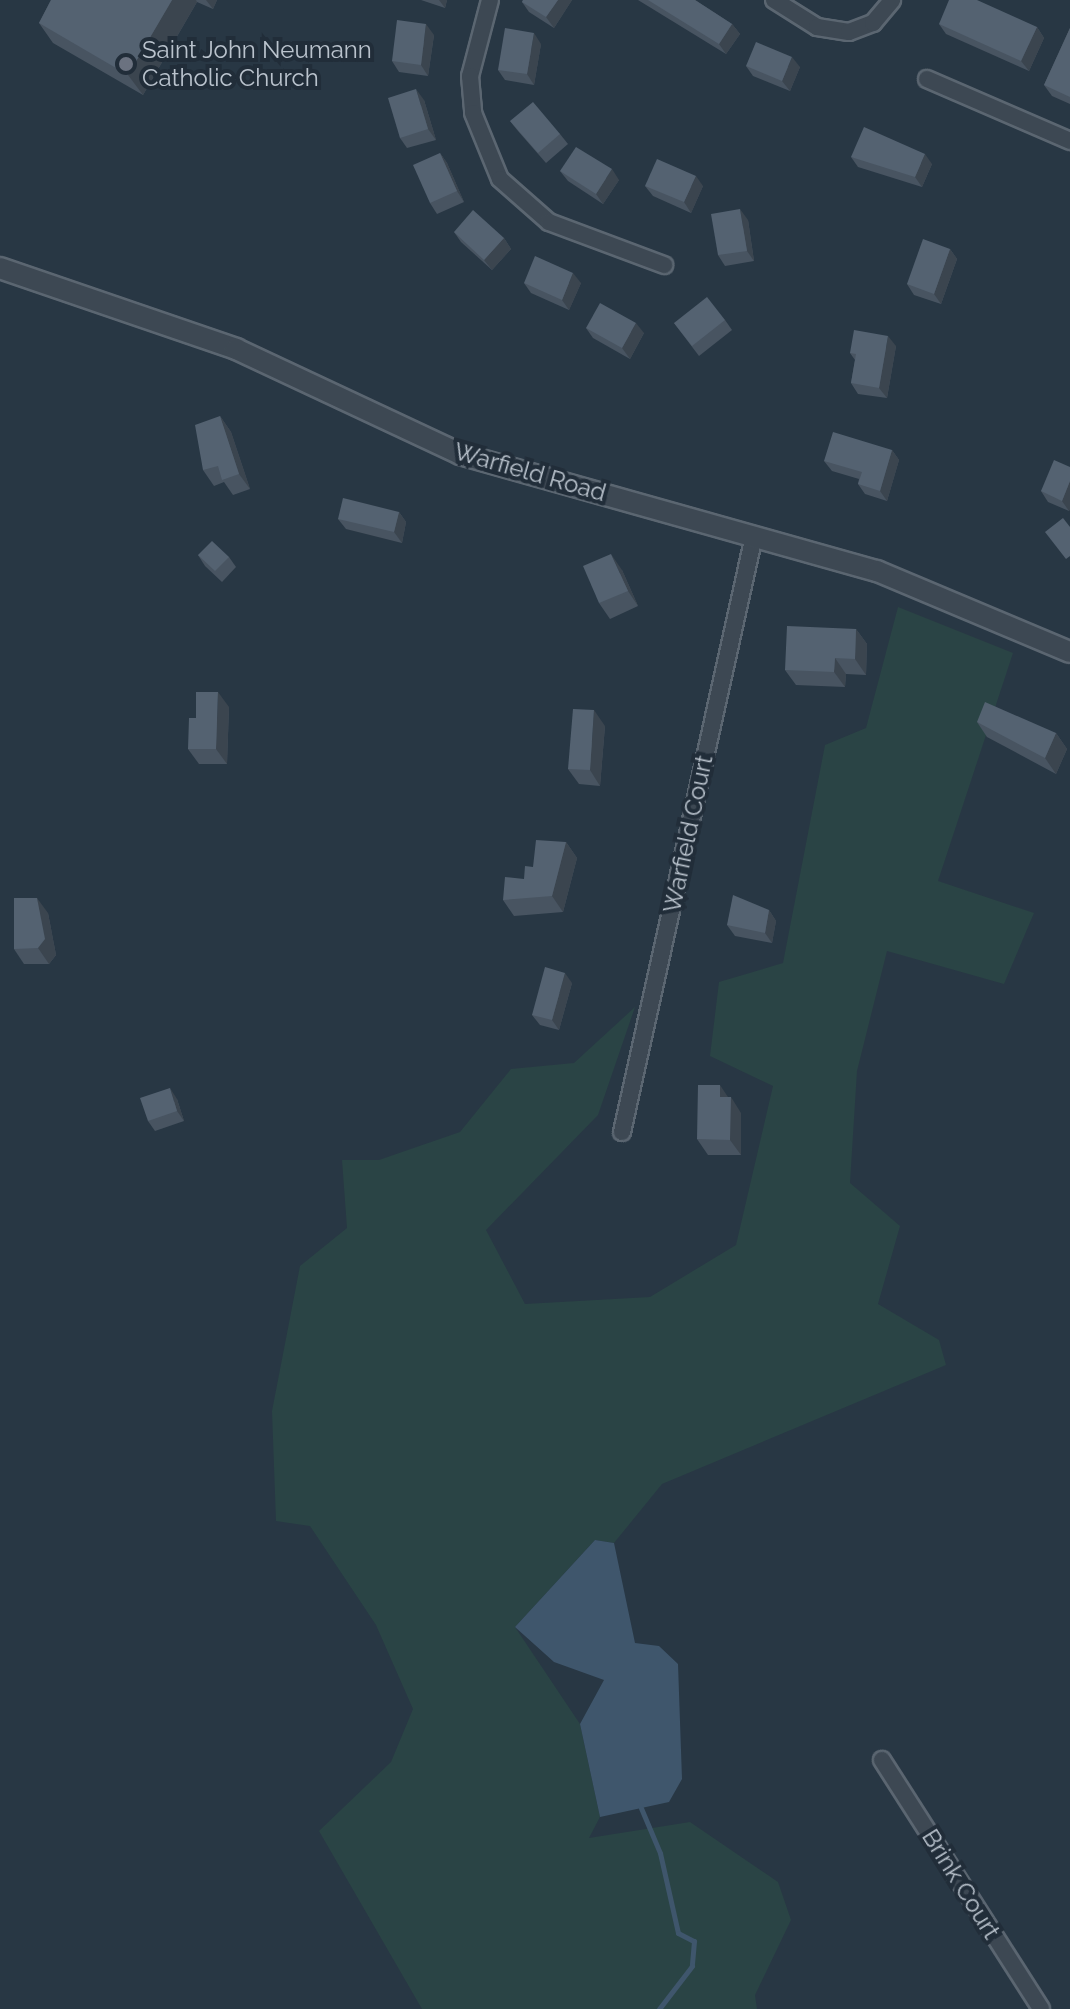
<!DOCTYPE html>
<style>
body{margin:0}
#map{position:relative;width:1070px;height:2009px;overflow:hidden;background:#283744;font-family:Raleway,sans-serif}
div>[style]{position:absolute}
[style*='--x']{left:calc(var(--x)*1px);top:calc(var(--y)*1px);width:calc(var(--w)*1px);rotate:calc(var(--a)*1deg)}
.green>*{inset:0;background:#2a4445}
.water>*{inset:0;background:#3f566c}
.stream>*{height:5px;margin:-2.5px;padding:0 2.5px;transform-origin:2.5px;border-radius:2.5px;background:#3f566c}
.roads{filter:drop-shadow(2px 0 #5b6671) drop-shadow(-2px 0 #5b6671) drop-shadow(0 2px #5b6671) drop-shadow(0 -2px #5b6671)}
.minor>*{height:16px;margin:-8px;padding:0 8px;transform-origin:8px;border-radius:8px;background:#3d4853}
.tertiary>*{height:20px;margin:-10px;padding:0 10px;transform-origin:10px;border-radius:10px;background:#3d4853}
.wall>*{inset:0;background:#485461}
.shaded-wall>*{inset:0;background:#3b454f}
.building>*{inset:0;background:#546271}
.dots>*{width:22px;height:22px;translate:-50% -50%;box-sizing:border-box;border:4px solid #212d39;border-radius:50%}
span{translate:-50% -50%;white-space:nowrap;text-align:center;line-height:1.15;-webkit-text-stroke:8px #212d39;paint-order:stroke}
.poi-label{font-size:24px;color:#bac3cd}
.left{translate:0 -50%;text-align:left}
.street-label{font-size:24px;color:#bac3cd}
</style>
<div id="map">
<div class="green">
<i style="clip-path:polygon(898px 607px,1013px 653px,938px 881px,1034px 913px,1004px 984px,887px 951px,857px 1071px,850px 1183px,900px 1226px,878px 1304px,939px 1340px,946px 1365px,662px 1484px,614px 1543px,595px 1540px,515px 1627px,580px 1724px,600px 1817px,589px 1838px,690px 1822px,778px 1882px,791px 1920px,755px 1995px,757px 2009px,422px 2009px,319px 1831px,391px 1762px,413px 1709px,376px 1625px,310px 1526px,276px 1521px,272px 1411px,300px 1266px,347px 1228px,342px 1160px,379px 1160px,460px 1132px,511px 1069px,574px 1063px,635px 1007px,598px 1115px,486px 1230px,525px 1304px,650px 1297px,736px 1245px,773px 1086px,710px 1056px,719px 982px,783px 963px,825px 745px,866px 728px)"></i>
</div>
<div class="water">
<i style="clip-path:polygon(595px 1540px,614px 1543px,635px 1643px,659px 1646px,678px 1664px,682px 1779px,669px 1802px,600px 1817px,580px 1724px,604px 1680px,554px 1662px,515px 1627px)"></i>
</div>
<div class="stream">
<i style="--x:641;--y:1808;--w:49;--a:67.1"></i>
<i style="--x:660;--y:1853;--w:82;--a:77.3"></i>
<i style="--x:678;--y:1933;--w:18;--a:27"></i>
<i style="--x:694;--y:1941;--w:25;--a:95"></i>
<i style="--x:692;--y:1966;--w:54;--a:127.5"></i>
</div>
<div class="roads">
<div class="minor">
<i style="--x:490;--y:0;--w:79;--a:104.7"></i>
<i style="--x:470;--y:76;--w:37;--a:85"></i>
<i style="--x:473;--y:113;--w:71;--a:67.8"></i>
<i style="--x:500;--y:179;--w:65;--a:41.3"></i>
<i style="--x:549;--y:222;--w:123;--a:20.5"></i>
<i style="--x:774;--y:0;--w:51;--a:32.1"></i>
<i style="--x:817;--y:27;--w:32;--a:9"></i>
<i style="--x:849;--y:32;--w:26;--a:-21"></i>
<i style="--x:873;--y:23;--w:30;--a:-50"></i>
<i style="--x:927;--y:79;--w:156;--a:23.4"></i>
<i style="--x:622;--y:1132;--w:610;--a:-77.51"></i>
<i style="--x:882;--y:1760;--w:295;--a:57.4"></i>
</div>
<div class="tertiary">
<i style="--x:0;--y:268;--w:250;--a:18.9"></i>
<i style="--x:236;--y:349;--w:247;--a:25.1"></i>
<i style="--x:460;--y:454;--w:433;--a:15.7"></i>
<i style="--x:877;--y:571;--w:209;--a:22.8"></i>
</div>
</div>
<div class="wall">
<i style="clip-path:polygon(51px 0,217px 0,213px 9px,197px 2px,143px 95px,53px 43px,39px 23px)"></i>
<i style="clip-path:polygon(421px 0,447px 0,445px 8px)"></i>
<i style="clip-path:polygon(523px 0,572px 0,554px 28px,529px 12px,522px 2px)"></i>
<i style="clip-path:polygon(638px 0,695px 0,732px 24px,740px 34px,726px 54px)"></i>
<i style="clip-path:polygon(939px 24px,1037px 27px,1044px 38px,1029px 71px,946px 34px)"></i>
<i style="clip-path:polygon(1070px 28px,1070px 104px,1052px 96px,1044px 85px)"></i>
<i style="clip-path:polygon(434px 35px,428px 76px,399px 72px,392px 61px)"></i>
<i style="clip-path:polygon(541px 44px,534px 85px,505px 80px,498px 70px)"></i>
<i style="clip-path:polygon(746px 66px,800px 67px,790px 91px,753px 76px)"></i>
<i style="clip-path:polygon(424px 100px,436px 140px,407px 148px,400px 138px)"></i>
<i style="clip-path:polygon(510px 121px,560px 134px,568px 144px,546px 163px,518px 131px)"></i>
<i style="clip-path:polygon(440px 153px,447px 163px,464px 202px,437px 214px,430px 203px)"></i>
<i style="clip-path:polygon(851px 157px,932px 164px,922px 187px,858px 167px)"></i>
<i style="clip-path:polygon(560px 171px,619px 180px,603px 204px,568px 181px)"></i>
<i style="clip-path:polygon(645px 186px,703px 186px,691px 213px,653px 196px)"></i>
<i style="clip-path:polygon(748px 220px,754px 261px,725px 266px,718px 255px)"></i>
<i style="clip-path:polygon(454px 232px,504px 238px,511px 249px,492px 270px,461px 242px)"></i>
<i style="clip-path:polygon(950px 249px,957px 259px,941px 304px,914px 295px,907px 284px)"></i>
<i style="clip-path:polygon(524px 283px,581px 283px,569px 310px,531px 293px)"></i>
<i style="clip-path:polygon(725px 320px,732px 330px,699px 356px,674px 323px)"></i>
<i style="clip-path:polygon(586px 328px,644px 333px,630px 359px,593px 338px)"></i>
<i style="clip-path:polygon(896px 346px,887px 398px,858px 394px,851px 383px,855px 360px,850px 353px)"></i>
<i style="clip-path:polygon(220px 416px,231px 432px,250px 489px,233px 495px,224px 482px,214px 486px,203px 470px)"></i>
<i style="clip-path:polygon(892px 450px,899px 460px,887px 501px,865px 494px,858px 484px,859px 479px,832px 471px,824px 461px)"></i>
<i style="clip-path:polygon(1070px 467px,1070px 509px,1069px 511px,1048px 502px,1041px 491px)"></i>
<i style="clip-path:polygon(399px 512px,406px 522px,402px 543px,346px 529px,338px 519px)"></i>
<i style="clip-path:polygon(198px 555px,229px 557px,236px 567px,222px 582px,205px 566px)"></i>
<i style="clip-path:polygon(622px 570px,638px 606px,610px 619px,599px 603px)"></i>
<i style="clip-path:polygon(856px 629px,867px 644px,866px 675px,846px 674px,845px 687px,796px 685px,785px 670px)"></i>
<i style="clip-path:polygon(229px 707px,227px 764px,199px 764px,188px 749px)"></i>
<i style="clip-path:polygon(977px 722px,1056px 733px,1067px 749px,1056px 774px,987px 737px)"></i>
<i style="clip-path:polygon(605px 726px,600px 786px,579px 784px,568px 769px)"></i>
<i style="clip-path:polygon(566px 842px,577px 858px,563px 912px,514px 916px,503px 900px,524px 879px,533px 867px)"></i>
<i style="clip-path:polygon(769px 910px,776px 921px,772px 943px,735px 936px,727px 925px)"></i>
<i style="clip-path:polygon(48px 913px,56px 955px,49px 964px,24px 964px,14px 949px)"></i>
<i style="clip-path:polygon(572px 983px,559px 1030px,540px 1025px,532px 1015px)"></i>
<i style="clip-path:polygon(177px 1099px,184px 1121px,155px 1131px,148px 1121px)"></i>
<i style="clip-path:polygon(741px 1113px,741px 1155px,708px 1155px,697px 1139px)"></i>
</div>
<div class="shaded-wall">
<i style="clip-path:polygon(172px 0,196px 0,197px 2px,143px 95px,128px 75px)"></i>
<i style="clip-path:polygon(206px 0,217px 0,213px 9px)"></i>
<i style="clip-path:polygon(439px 0,447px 0,445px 8px)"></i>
<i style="clip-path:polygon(558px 0,572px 0,554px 28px,546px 17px)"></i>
<i style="clip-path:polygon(426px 24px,434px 35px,428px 76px,421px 65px)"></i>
<i style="clip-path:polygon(732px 24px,740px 34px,726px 54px,719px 44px)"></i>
<i style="clip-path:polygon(1037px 27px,1044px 38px,1029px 71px,1021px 61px)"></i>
<i style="clip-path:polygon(534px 33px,541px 44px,534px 85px,527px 74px)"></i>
<i style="clip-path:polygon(792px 57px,800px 67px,790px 91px,782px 81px)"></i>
<i style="clip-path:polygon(416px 89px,424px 100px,436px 140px,428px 129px)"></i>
<i style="clip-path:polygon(440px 153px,447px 163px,464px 202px,457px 191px)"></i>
<i style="clip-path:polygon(925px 154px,932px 164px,922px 187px,915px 177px)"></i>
<i style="clip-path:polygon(612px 169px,619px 180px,603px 204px,596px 194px)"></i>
<i style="clip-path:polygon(696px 176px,703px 186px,691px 213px,684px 202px)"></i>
<i style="clip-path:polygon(740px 209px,748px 220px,754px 261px,747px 251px)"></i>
<i style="clip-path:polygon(504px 238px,511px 249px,492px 270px,484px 260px)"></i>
<i style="clip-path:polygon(950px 249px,957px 259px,941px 304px,934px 294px)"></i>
<i style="clip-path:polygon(573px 273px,581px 283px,569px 310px,562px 300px)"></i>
<i style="clip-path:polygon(636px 323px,644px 333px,630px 359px,622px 348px)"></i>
<i style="clip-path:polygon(888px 336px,896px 346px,887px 398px,879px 388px)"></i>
<i style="clip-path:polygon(220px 416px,231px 432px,250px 489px,239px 474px)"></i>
<i style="clip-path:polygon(892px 450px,899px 460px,887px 501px,880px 491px)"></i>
<i style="clip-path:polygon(1070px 481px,1070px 509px,1069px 511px,1062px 501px)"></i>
<i style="clip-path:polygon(399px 512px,406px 522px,402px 543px,394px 532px)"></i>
<i style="clip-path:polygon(611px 554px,622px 570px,638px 606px,628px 591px)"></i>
<i style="clip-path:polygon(856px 629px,867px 644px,866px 675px,855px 659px)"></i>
<i style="clip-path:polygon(835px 658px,846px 674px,845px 687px,834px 672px)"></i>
<i style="clip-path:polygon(218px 692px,229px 707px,227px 764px,216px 749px)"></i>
<i style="clip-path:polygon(594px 710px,605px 726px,600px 786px,590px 770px)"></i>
<i style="clip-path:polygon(1056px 733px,1067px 749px,1056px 774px,1045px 758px)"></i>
<i style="clip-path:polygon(566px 842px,577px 858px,563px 912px,552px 896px)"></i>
<i style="clip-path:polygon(37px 898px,48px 913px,56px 955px,49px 964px,38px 948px)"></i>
<i style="clip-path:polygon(769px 910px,776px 921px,772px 943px,765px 933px)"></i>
<i style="clip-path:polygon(565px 973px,572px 983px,559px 1030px,552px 1020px)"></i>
<i style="clip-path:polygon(720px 1085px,730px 1100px,731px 1097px,741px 1113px,741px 1155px,730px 1140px,720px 1097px)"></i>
<i style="clip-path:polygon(170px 1088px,177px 1099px,184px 1121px,177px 1111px)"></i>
</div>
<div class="building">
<i style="clip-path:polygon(51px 0,172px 0,128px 75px,39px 23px)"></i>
<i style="clip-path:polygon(523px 0,558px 0,546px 17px,522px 2px)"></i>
<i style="clip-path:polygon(648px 0,695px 0,732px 24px,719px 44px)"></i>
<i style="clip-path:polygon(949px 0,977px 0,1037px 27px,1021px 61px,939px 24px)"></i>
<i style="clip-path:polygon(397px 20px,426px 24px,421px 65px,392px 61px)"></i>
<i style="clip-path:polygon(505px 28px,534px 33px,527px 74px,498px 70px)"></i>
<i style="clip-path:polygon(1070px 28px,1070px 97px,1044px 85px)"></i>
<i style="clip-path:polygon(756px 42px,792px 57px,782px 81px,746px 66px)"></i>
<i style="clip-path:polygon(416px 89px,428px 129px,400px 138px,388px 98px)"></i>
<i style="clip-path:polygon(533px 102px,560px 134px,538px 153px,510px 121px)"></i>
<i style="clip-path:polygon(864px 127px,925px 154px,915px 177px,851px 157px)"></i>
<i style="clip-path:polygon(576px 147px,612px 169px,596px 194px,560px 171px)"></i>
<i style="clip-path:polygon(440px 153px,457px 191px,430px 203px,413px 165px)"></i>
<i style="clip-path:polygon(657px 159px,696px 176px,684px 202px,645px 186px)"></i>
<i style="clip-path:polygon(740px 209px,747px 251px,718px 255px,711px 214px)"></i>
<i style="clip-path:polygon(473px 210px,504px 238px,484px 260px,454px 232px)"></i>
<i style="clip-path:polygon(923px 239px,950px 249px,934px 294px,907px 284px)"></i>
<i style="clip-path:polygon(535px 256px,573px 273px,562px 300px,524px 283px)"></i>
<i style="clip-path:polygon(707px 297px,725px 320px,692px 346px,674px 323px)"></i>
<i style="clip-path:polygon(600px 303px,636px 323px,622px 348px,586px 328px)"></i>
<i style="clip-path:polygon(854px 330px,888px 336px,879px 388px,851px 383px,856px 354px,850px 353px)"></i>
<i style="clip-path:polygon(220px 416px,239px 474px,222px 480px,218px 466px,203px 470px,195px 425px)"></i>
<i style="clip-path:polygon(833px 432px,892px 450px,880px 491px,858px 484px,862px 472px,824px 461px)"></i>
<i style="clip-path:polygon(1054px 460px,1070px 467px,1070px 481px,1062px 501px,1041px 491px)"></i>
<i style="clip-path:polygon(343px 498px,399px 512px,394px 532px,338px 519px)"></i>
<i style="clip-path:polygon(1063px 518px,1070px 527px,1070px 556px,1066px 559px,1045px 532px)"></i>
<i style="clip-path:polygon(212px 541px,229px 557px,215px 571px,198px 555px)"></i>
<i style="clip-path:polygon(611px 554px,628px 591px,599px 603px,583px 566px)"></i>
<i style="clip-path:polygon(787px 626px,856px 629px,855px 659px,835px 658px,834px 672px,785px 670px)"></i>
<i style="clip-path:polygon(196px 692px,218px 692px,216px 749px,188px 749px,189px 718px,196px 718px)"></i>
<i style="clip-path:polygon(985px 702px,1056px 733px,1045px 758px,977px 722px)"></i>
<i style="clip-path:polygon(573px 709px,594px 710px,590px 770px,568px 769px)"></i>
<i style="clip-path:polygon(536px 840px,566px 842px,552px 896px,503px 900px,505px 877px,524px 879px,525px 866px,533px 867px)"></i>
<i style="clip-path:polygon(733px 895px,769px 910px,765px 933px,727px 925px)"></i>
<i style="clip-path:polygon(14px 898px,37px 898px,45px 939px,38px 948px,14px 949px)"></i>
<i style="clip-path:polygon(545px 967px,565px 973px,552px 1020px,532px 1015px)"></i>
<i style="clip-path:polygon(698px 1085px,720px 1085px,720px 1097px,731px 1097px,730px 1140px,697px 1139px)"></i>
<i style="clip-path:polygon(170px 1088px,177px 1111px,148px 1121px,140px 1098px)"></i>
</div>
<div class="dots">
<i style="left:126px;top:64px;background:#6b7280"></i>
</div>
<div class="poi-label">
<span class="left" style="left:142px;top:64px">Saint John Neumann<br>Catholic Church</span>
</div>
<div class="street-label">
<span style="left:530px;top:472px;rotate:16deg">Warfield Road</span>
<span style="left:688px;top:834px;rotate:-78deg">Warfield Court</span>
<span style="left:961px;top:1884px;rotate:58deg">Brink Court</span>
</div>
</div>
